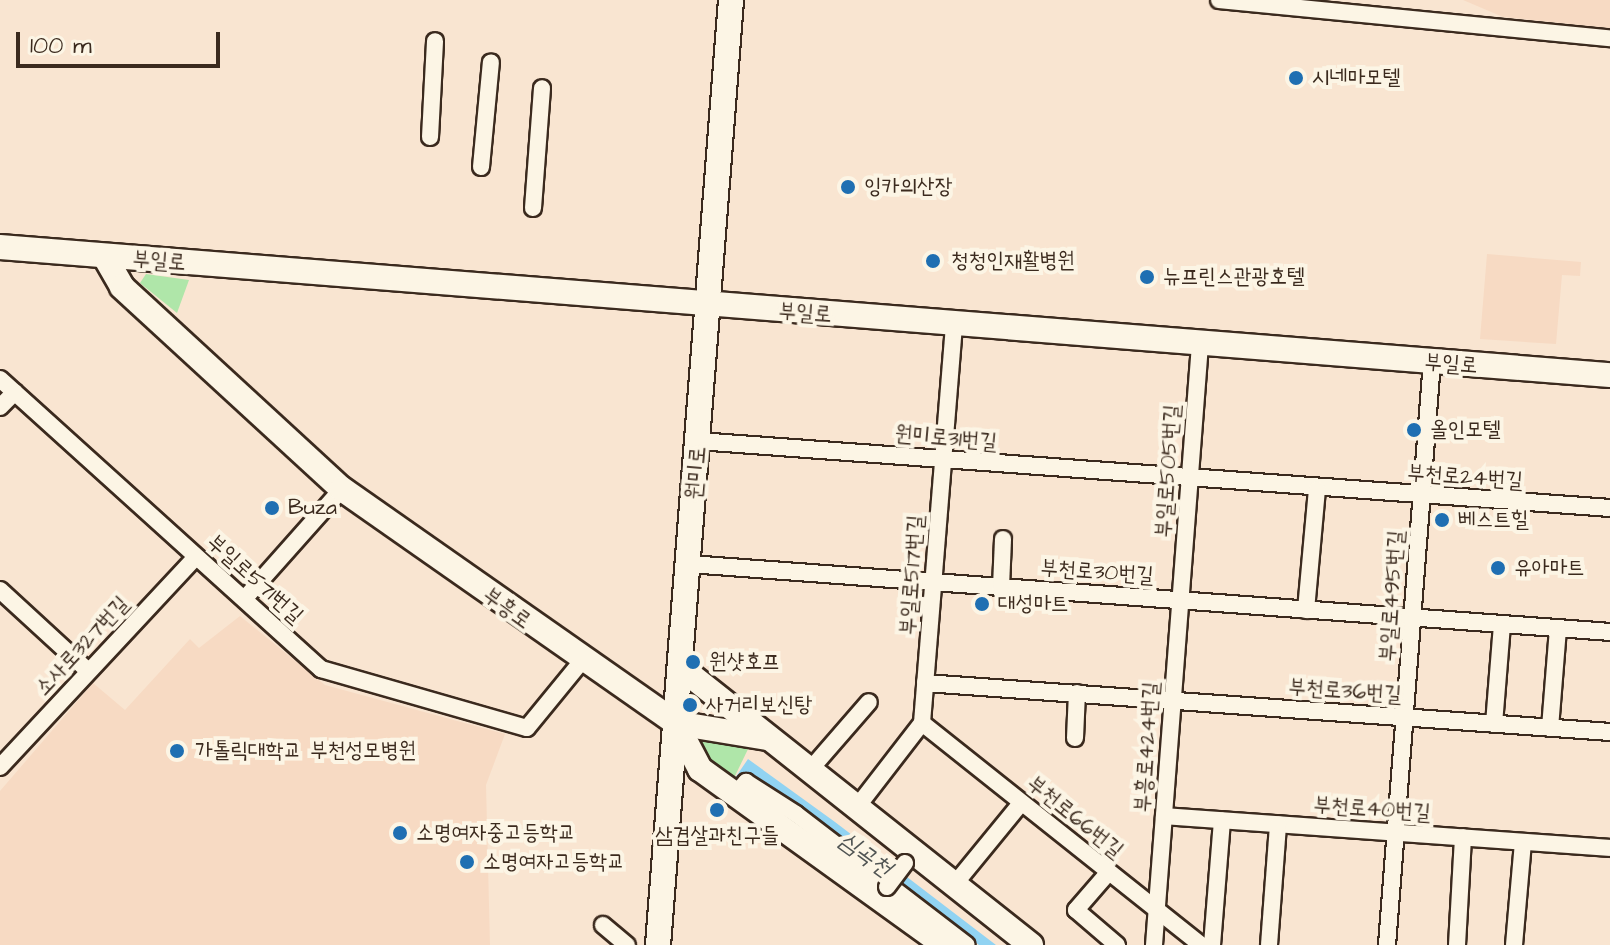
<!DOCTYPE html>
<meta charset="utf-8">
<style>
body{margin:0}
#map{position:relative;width:1610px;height:945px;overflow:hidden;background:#f9e5d1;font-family:"Architects Daughter","Poor Story",sans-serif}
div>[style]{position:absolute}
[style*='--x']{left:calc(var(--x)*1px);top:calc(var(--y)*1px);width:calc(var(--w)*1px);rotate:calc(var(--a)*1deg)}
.built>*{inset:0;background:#f7dac3}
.green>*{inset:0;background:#afe6a9}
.water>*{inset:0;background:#91d3f2}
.roads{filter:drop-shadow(2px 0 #3b2a1e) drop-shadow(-2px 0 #3b2a1e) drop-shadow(0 2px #3b2a1e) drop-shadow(0 -2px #3b2a1e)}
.street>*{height:16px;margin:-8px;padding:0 8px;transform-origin:8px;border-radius:8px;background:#fcf5e5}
.secondary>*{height:24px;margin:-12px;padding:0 12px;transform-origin:12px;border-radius:12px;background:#fcf5e5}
.bridges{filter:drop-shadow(2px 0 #3b2a1e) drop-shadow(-2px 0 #3b2a1e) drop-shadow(0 2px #3b2a1e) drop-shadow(0 -2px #3b2a1e)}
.street-bridge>*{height:16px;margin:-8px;padding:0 8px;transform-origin:8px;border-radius:8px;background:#fcf5e5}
.dots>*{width:22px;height:22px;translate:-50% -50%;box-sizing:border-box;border:4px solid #fcf5e5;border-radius:50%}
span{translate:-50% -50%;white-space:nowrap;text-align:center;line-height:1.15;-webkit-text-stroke:8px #fcf5e5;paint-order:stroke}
.poi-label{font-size:22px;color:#3b2a1e}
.left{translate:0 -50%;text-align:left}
.street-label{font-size:22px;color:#3b2a1e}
.water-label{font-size:24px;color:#505453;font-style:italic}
.scale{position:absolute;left:16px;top:32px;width:204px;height:36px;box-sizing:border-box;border:4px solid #3b2a1e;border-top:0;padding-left:10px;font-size:24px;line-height:28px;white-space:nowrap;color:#3b2a1e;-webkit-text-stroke:6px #fcf5e5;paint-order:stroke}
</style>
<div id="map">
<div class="built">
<i style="clip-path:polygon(1463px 0,1610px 0,1610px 28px,1503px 17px)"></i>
<i style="clip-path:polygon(1487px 254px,1581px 262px,1580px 276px,1562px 275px,1556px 344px,1480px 339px)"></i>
<i style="clip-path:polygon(240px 616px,325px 685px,505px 734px,486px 785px,490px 945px,0 945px,0 791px,93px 683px,125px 710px,190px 639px,199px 648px)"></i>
</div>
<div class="green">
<i style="clip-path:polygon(146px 274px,189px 280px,177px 313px,140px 283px)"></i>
<i style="clip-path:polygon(705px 734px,750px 745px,734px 778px,714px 772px,698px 749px)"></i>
</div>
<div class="water">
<i style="clip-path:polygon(748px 759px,835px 822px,996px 945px,979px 945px,761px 785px,735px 778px)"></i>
</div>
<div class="roads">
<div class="street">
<i style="--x:1219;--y:0;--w:393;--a:5.6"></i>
<i style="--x:430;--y:137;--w:96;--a:-87"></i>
<i style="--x:481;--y:167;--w:105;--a:-84.6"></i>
<i style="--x:533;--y:208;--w:120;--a:-85.7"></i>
<i style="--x:0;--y:379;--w:433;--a:42.1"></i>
<i style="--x:321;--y:669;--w:214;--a:16"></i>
<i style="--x:527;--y:728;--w:85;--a:-50.7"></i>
<i style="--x:0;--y:407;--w:21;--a:-45"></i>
<i style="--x:698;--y:441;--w:914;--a:4.2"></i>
<i style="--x:689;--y:564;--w:924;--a:4.22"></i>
<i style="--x:1001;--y:587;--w:48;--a:-87.6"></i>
<i style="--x:0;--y:590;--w:120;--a:42.6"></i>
<i style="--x:246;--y:597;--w:144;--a:-48.4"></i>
<i style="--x:1306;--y:610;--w:121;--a:-84.8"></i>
<i style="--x:925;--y:683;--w:687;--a:4.09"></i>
<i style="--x:922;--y:723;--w:357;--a:38.5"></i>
<i style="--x:1494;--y:724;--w:99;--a:-85.4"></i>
<i style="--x:1550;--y:728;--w:99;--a:-85.4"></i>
<i style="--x:1075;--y:738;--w:45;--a:-87.5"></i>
<i style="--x:0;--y:767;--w:287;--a:-47"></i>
<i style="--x:809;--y:771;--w:91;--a:-49"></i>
<i style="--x:739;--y:790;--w:11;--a:-49"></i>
<i style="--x:746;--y:782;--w:59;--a:32.6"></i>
<i style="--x:796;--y:814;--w:215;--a:37.5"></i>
<i style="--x:857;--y:807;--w:106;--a:-52.3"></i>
<i style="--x:922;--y:723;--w:400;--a:-85.4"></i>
<i style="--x:1164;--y:816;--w:447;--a:4.1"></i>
<i style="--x:1108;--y:873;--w:49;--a:130.9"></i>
<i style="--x:1076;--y:910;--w:54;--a:40.5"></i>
<i style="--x:954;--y:885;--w:106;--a:-50.7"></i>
<i style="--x:603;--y:925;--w:31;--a:40"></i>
<i style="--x:1154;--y:945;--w:602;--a:-85.62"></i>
<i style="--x:1212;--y:945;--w:125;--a:-85.4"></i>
<i style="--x:1269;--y:945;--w:121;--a:-85.7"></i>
<i style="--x:1387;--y:945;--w:585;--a:-85.59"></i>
<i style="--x:1457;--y:945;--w:108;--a:-86.8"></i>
<i style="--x:1514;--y:945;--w:103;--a:-85"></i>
</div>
<div class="secondary">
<i style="--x:0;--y:247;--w:1615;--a:4.55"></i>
<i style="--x:105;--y:257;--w:34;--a:60"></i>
<i style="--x:122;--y:287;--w:299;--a:42.6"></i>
<i style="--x:342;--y:489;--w:408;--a:35"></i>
<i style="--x:676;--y:723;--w:92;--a:9.4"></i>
<i style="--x:680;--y:667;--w:448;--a:38.4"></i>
<i style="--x:676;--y:723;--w:52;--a:62.4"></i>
<i style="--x:700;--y:769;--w:301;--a:35.8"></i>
<i style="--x:658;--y:945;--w:948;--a:-85.58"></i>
</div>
</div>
<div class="bridges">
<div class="street-bridge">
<i style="--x:887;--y:887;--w:30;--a:-53"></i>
</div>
</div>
<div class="dots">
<i style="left:1296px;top:78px;background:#1f6fb2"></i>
<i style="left:848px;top:187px;background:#1f6fb2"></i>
<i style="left:933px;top:261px;background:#1f6fb2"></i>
<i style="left:1147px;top:277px;background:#1f6fb2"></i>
<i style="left:1414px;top:430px;background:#1f6fb2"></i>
<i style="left:272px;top:508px;background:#1f6fb2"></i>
<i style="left:1442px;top:520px;background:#1f6fb2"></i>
<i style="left:1498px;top:568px;background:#1f6fb2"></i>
<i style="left:982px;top:604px;background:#1f6fb2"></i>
<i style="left:693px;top:662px;background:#1f6fb2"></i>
<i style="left:690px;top:705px;background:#1f6fb2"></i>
<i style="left:177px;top:751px;background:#1f6fb2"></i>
<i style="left:717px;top:810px;background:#1f6fb2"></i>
<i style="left:400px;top:833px;background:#1f6fb2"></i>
<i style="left:467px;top:862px;background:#1f6fb2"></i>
</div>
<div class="poi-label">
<span class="left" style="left:1312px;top:78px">시네마모텔</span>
<span class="left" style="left:864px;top:187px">잉카의산장</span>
<span class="left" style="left:951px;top:261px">청청인재활병원</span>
<span class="left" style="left:1163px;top:277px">뉴프린스관광호텔</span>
<span class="left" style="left:1430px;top:430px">올인모텔</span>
<span class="left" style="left:288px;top:508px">Buza</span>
<span class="left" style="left:1458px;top:520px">베스트힐</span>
<span class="left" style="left:1514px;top:568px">유아마트</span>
<span class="left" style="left:998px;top:604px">대성마트</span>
<span class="left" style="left:709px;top:662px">원샷호프</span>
<span class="left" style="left:706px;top:705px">사거리보신탕</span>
<span class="left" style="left:195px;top:751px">가톨릭대학교 부천성모병원</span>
<span class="left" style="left:416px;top:833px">소명여자중고등학교</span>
<span style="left:717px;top:836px">삼겹살과친구들</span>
<span class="left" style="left:483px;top:862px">소명여자고등학교</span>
</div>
<div class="street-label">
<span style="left:159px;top:261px;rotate:4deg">부일로</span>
<span style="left:805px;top:313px;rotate:4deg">부일로</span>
<span style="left:1451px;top:364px;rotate:4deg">부일로</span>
<span style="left:946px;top:438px;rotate:5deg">원미로31번길</span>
<span style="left:1168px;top:471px;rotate:-86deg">부일로505번길</span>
<span style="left:696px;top:473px;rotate:-85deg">원미로</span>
<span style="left:1465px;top:477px;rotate:4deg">부천로24번길</span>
<span style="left:1097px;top:572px;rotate:4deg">부천로30번길</span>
<span style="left:912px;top:575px;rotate:-86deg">부일로517번길</span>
<span style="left:255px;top:579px;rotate:42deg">부일로571번길</span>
<span style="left:1392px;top:596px;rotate:-86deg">부일로495번길</span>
<span style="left:507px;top:608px;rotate:36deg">부흥로</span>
<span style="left:82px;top:646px;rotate:-47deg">소사로327번길</span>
<span style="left:1345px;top:691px;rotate:4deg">부천로36번길</span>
<span style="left:1147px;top:747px;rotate:-86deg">부흥로424번길</span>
<span style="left:1372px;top:809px;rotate:4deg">부천로40번길</span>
<span style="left:1075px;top:817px;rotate:39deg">부천로66번길</span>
</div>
<div class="water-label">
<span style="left:865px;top:855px;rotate:36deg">심곡천</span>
</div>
<div class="scale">100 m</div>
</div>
